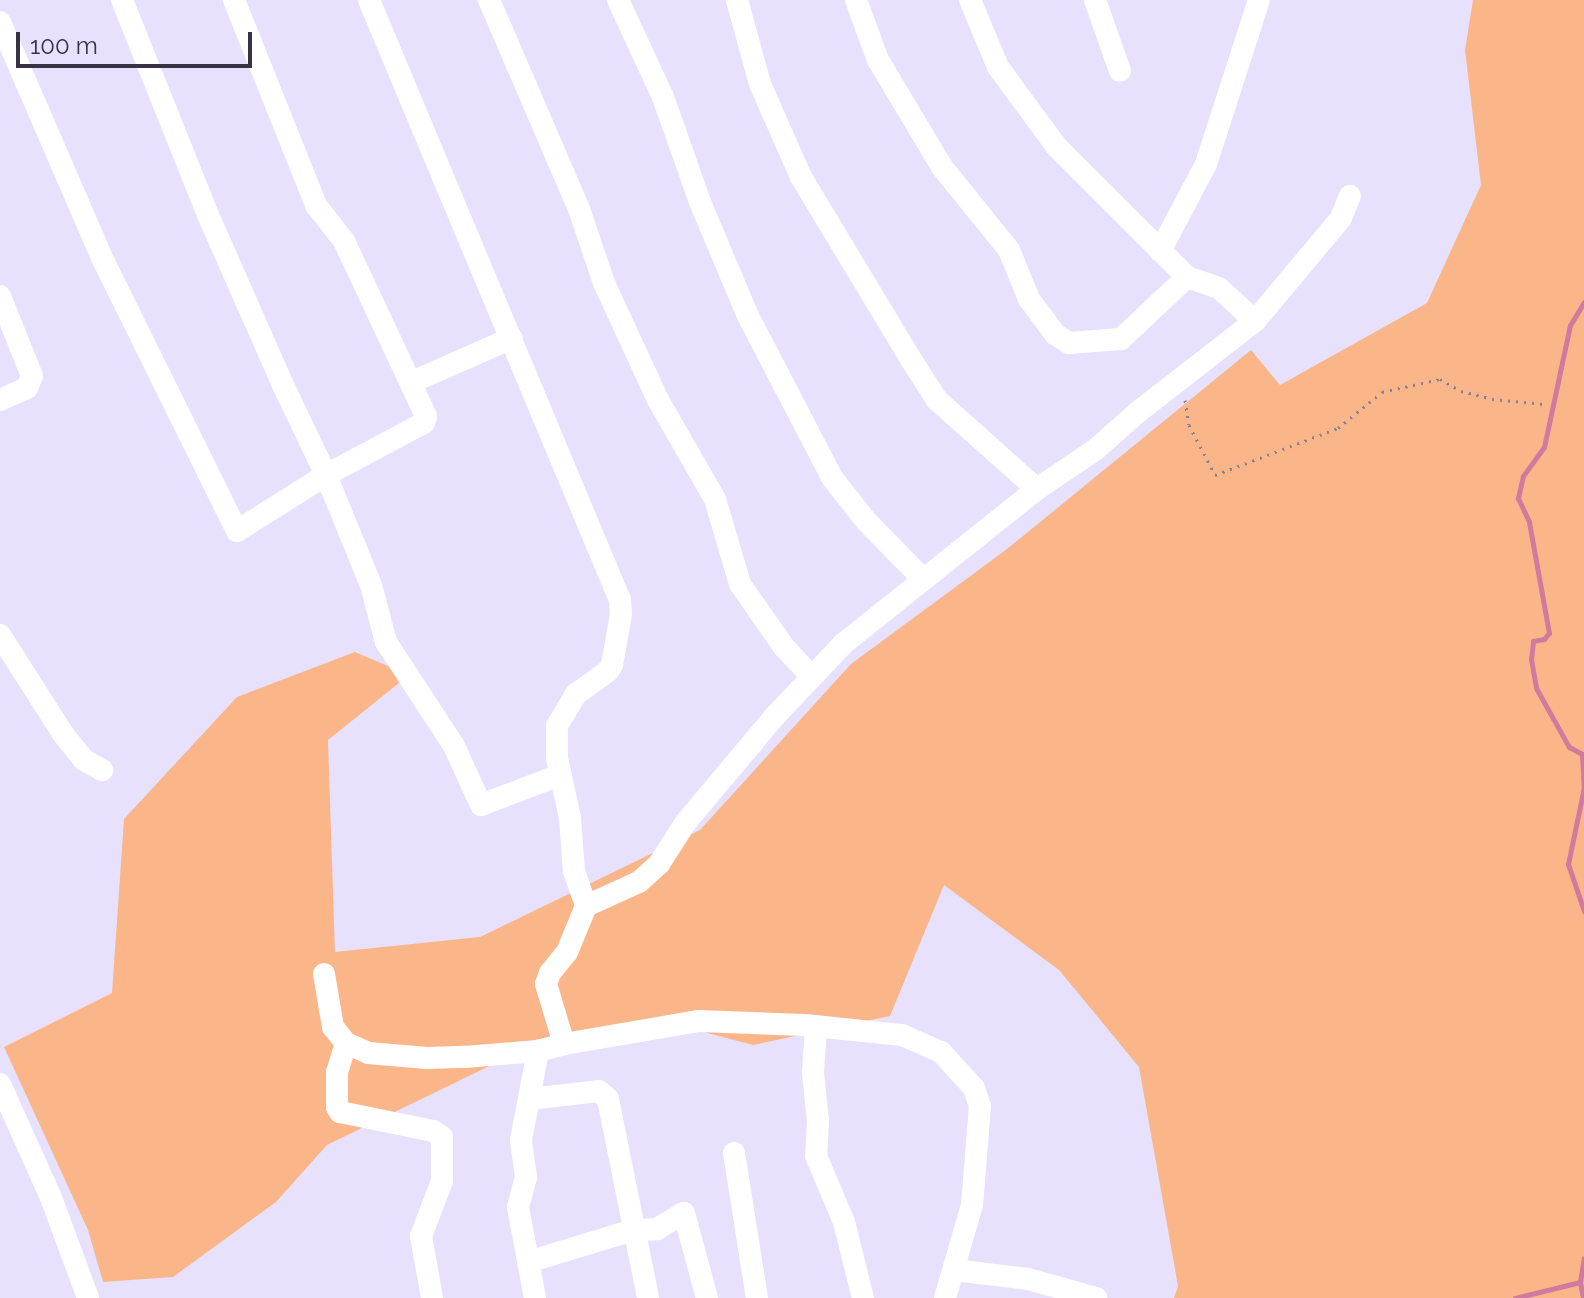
<!DOCTYPE html>
<style>
body{margin:0}
#map{position:relative;width:1584px;height:1298px;overflow:hidden;background:#e7e1fd;font-family:Raleway,sans-serif}
div>[style]{position:absolute}
[style*='--x']{left:calc(var(--x)*1px);top:calc(var(--y)*1px);width:calc(var(--w)*1px);rotate:calc(var(--a)*1deg)}
.green>*{inset:0;background:#fab688}
.stream>*{height:5px;margin:-2.5px;padding:0 2.5px;transform-origin:2.5px;border-radius:2.5px;background:#d07b9d}
.path>*{height:3px;margin-top:-1.5px;transform-origin:0;background:repeating-linear-gradient(90deg,#868197 0 2px,transparent 0 8px)}
.minor>*{height:22px;margin:-11px;padding:0 11px;transform-origin:11px;border-radius:11px;background:#fff}
span{translate:-50% -50%;white-space:nowrap;text-align:center;line-height:1.15;-webkit-text-stroke:7px #e7e1fd;paint-order:stroke}
.scale{position:absolute;left:16px;top:32px;width:236px;height:36px;box-sizing:border-box;border:4px solid #373244;border-top:0;padding-left:10px;font-size:24px;line-height:28px;white-space:nowrap;color:#373244;-webkit-text-stroke:6px #e7e1fd;paint-order:stroke}
</style>
<div id="map">
<div class="green">
<i style="clip-path:polygon(1473px 0,1584px 0,1584px 1298px,1174px 1298px,1178px 1286px,1139px 1067px,1059px 970px,944px 885px,890px 1016px,753px 1045px,659px 1020px,543px 1040px,327px 1145px,276px 1202px,173px 1277px,103px 1282px,88px 1230px,4px 1047px,112px 993px,124px 819px,237px 697px,355px 652px,409px 675px,328px 740px,335px 952px,480px 937px,700px 830px,851px 664px,1007px 549px,1251px 350px,1280px 385px,1427px 303px,1481px 185px,1465px 50px)"></i>
</div>
<div class="stream">
<i style="--x:1584;--y:302;--w:27;--a:121"></i>
<i style="--x:1570;--y:325;--w:125;--a:102"></i>
<i style="--x:1544;--y:447;--w:36;--a:126"></i>
<i style="--x:1523;--y:476;--w:23;--a:103"></i>
<i style="--x:1518;--y:498;--w:26;--a:65"></i>
<i style="--x:1529;--y:522;--w:113;--a:79.8"></i>
<i style="--x:1549;--y:633;--w:8;--a:130"></i>
<i style="--x:1544;--y:639;--w:11;--a:170"></i>
<i style="--x:1533;--y:641;--w:18;--a:96"></i>
<i style="--x:1531;--y:659;--w:29;--a:80"></i>
<i style="--x:1536;--y:688;--w:68;--a:60.8"></i>
<i style="--x:1569;--y:747;--w:15;--a:28"></i>
<i style="--x:1582;--y:754;--w:33;--a:87"></i>
<i style="--x:1584;--y:787;--w:79;--a:101.7"></i>
<i style="--x:1568;--y:864;--w:50;--a:71.2"></i>
<i style="--x:1515;--y:1298;--w:67;--a:-13.8"></i>
<i style="--x:1583;--y:1298;--w:16;--a:-101"></i>
<i style="--x:1580;--y:1282;--w:24;--a:-81"></i>
</div>
<div class="path">
<i style="--x:1185;--y:400;--w:25;--a:81"></i>
<i style="--x:1189;--y:425;--w:56;--a:62.5"></i>
<i style="--x:1215;--y:475;--w:132;--a:-20.9"></i>
<i style="--x:1338;--y:428;--w:57;--a:-39.3"></i>
<i style="--x:1382;--y:392;--w:59;--a:-12.6"></i>
<i style="--x:1440;--y:379;--w:24;--a:30"></i>
<i style="--x:1461;--y:391;--w:32;--a:14"></i>
<i style="--x:1492;--y:399;--w:53;--a:5.4"></i>
</div>
<div class="minor">
<i style="--x:122;--y:0;--w:232;--a:68.2"></i>
<i style="--x:208;--y:215;--w:184;--a:66.2"></i>
<i style="--x:282;--y:383;--w:102;--a:64.4"></i>
<i style="--x:326;--y:475;--w:119;--a:67.8"></i>
<i style="--x:371;--y:585;--w:59;--a:75.3"></i>
<i style="--x:386;--y:642;--w:124;--a:56.8"></i>
<i style="--x:454;--y:746;--w:65;--a:65.4"></i>
<i style="--x:481;--y:805;--w:85;--a:-20.8"></i>
<i style="--x:369;--y:0;--w:650;--a:67.3"></i>
<i style="--x:620;--y:600;--w:14;--a:86"></i>
<i style="--x:621;--y:614;--w:52;--a:100"></i>
<i style="--x:612;--y:665;--w:7;--a:124"></i>
<i style="--x:608;--y:671;--w:39;--a:144"></i>
<i style="--x:576;--y:694;--w:37;--a:121"></i>
<i style="--x:557;--y:726;--w:32;--a:90"></i>
<i style="--x:557;--y:758;--w:61;--a:77.8"></i>
<i style="--x:570;--y:818;--w:53;--a:85.7"></i>
<i style="--x:574;--y:871;--w:37;--a:71"></i>
<i style="--x:586;--y:906;--w:50;--a:112.4"></i>
<i style="--x:567;--y:952;--w:27;--a:129"></i>
<i style="--x:550;--y:973;--w:12;--a:110"></i>
<i style="--x:546;--y:984;--w:63;--a:73.3"></i>
<i style="--x:564;--y:1044;--w:137;--a:-9.7"></i>
<i style="--x:699;--y:1021;--w:106;--a:2.2"></i>
<i style="--x:805;--y:1025;--w:98;--a:5.9"></i>
<i style="--x:902;--y:1035;--w:43;--a:23.6"></i>
<i style="--x:941;--y:1052;--w:49;--a:47.5"></i>
<i style="--x:974;--y:1088;--w:19;--a:72"></i>
<i style="--x:980;--y:1106;--w:99;--a:94.6"></i>
<i style="--x:972;--y:1205;--w:97;--a:106.2"></i>
<i style="--x:489;--y:0;--w:228;--a:66.7"></i>
<i style="--x:579;--y:209;--w:78;--a:71.3"></i>
<i style="--x:604;--y:283;--w:129;--a:65.2"></i>
<i style="--x:658;--y:400;--w:114;--a:60.1"></i>
<i style="--x:715;--y:499;--w:89;--a:73.6"></i>
<i style="--x:740;--y:584;--w:77;--a:55.1"></i>
<i style="--x:784;--y:647;--w:40;--a:47"></i>
<i style="--x:618;--y:0;--w:107;--a:65.1"></i>
<i style="--x:663;--y:97;--w:111;--a:70.6"></i>
<i style="--x:700;--y:202;--w:124;--a:67.2"></i>
<i style="--x:748;--y:316;--w:184;--a:62.5"></i>
<i style="--x:833;--y:479;--w:55;--a:51.7"></i>
<i style="--x:867;--y:522;--w:80;--a:45.5"></i>
<i style="--x:737;--y:0;--w:87;--a:74.7"></i>
<i style="--x:760;--y:84;--w:102;--a:66.2"></i>
<i style="--x:801;--y:177;--w:215;--a:58.9"></i>
<i style="--x:912;--y:361;--w:46;--a:57.3"></i>
<i style="--x:937;--y:400;--w:134;--a:41.7"></i>
<i style="--x:856;--y:0;--w:64;--a:69.9"></i>
<i style="--x:878;--y:60;--w:125;--a:59.1"></i>
<i style="--x:942;--y:167;--w:107;--a:51.1"></i>
<i style="--x:1009;--y:250;--w:53;--a:67.8"></i>
<i style="--x:1029;--y:299;--w:44;--a:53.4"></i>
<i style="--x:1055;--y:334;--w:17;--a:33"></i>
<i style="--x:1069;--y:343;--w:52;--a:-4.4"></i>
<i style="--x:1121;--y:339;--w:91;--a:-43.2"></i>
<i style="--x:970;--y:0;--w:73;--a:67.3"></i>
<i style="--x:998;--y:67;--w:99;--a:53.6"></i>
<i style="--x:1057;--y:147;--w:184;--a:45"></i>
<i style="--x:1187;--y:277;--w:34;--a:19"></i>
<i style="--x:1219;--y:288;--w:49;--a:42.5"></i>
<i style="--x:1095;--y:0;--w:75;--a:70.6"></i>
<i style="--x:0;--y:22;--w:262;--a:66.6"></i>
<i style="--x:104;--y:262;--w:300;--a:63.7"></i>
<i style="--x:237;--y:531;--w:105;--a:-32.2"></i>
<i style="--x:326;--y:475;--w:111;--a:-28"></i>
<i style="--x:424;--y:423;--w:7;--a:-74"></i>
<i style="--x:426;--y:416;--w:193;--a:-115.1"></i>
<i style="--x:344;--y:241;--w:46;--a:-127.9"></i>
<i style="--x:316;--y:205;--w:221;--a:-111.8"></i>
<i style="--x:1160;--y:251;--w:98;--a:-62.1"></i>
<i style="--x:1206;--y:164;--w:172;--a:-72.1"></i>
<i style="--x:0;--y:296;--w:86;--a:68.2"></i>
<i style="--x:32;--y:376;--w:13;--a:113"></i>
<i style="--x:27;--y:388;--w:30;--a:156"></i>
<i style="--x:412;--y:382;--w:109;--a:-23.7"></i>
<i style="--x:0;--y:635;--w:117;--a:57.5"></i>
<i style="--x:63;--y:734;--w:33;--a:51"></i>
<i style="--x:84;--y:760;--w:21;--a:29"></i>
<i style="--x:586;--y:906;--w:58;--a:-24.4"></i>
<i style="--x:639;--y:882;--w:27;--a:-42"></i>
<i style="--x:659;--y:864;--w:50;--a:-57.3"></i>
<i style="--x:686;--y:822;--w:138;--a:-50"></i>
<i style="--x:775;--y:716;--w:99;--a:-46.6"></i>
<i style="--x:843;--y:644;--w:248;--a:-38.6"></i>
<i style="--x:1037;--y:489;--w:70;--a:-33.9"></i>
<i style="--x:1095;--y:450;--w:57;--a:-41.5"></i>
<i style="--x:1138;--y:412;--w:148;--a:-37.9"></i>
<i style="--x:1255;--y:321;--w:134;--a:-50.1"></i>
<i style="--x:1341;--y:218;--w:24;--a:-68"></i>
<i style="--x:324;--y:974;--w:54;--a:80.4"></i>
<i style="--x:333;--y:1027;--w:21;--a:51"></i>
<i style="--x:346;--y:1043;--w:24;--a:24"></i>
<i style="--x:368;--y:1053;--w:59;--a:4.8"></i>
<i style="--x:427;--y:1058;--w:38;--a:-2"></i>
<i style="--x:465;--y:1057;--w:73;--a:-4.7"></i>
<i style="--x:538;--y:1051;--w:27;--a:-15"></i>
<i style="--x:816;--y:1026;--w:47;--a:93.7"></i>
<i style="--x:813;--y:1073;--w:48;--a:84.1"></i>
<i style="--x:818;--y:1121;--w:35;--a:93"></i>
<i style="--x:816;--y:1156;--w:72;--a:67"></i>
<i style="--x:844;--y:1222;--w:78;--a:76"></i>
<i style="--x:346;--y:1043;--w:30;--a:107"></i>
<i style="--x:337;--y:1072;--w:35;--a:90"></i>
<i style="--x:337;--y:1107;--w:6;--a:59"></i>
<i style="--x:340;--y:1112;--w:95;--a:11.5"></i>
<i style="--x:433;--y:1131;--w:11;--a:34"></i>
<i style="--x:442;--y:1137;--w:44;--a:90"></i>
<i style="--x:442;--y:1181;--w:59;--a:110.9"></i>
<i style="--x:421;--y:1236;--w:63;--a:79.9"></i>
<i style="--x:0;--y:1084;--w:122;--a:65.8"></i>
<i style="--x:50;--y:1195;--w:110;--a:69.7"></i>
<i style="--x:529;--y:1099;--w:70;--a:-6.5"></i>
<i style="--x:599;--y:1091;--w:12;--a:42"></i>
<i style="--x:608;--y:1099;--w:203;--a:78.6"></i>
<i style="--x:734;--y:1153;--w:147;--a:81"></i>
<i style="--x:528;--y:1262;--w:110;--a:-16.9"></i>
<i style="--x:633;--y:1230;--w:24;--a:-2"></i>
<i style="--x:657;--y:1229;--w:31;--a:-31"></i>
<i style="--x:684;--y:1213;--w:88;--a:74.9"></i>
<i style="--x:954;--y:1270;--w:75;--a:6.9"></i>
<i style="--x:1028;--y:1279;--w:71;--a:15.6"></i>
<i style="--x:535;--y:1298;--w:93;--a:-100.6"></i>
<i style="--x:518;--y:1207;--w:31;--a:-75"></i>
<i style="--x:526;--y:1177;--w:37;--a:-98"></i>
<i style="--x:521;--y:1140;--w:91;--a:-79.2"></i>
</div>
<div class="scale">100 m</div>
</div>
